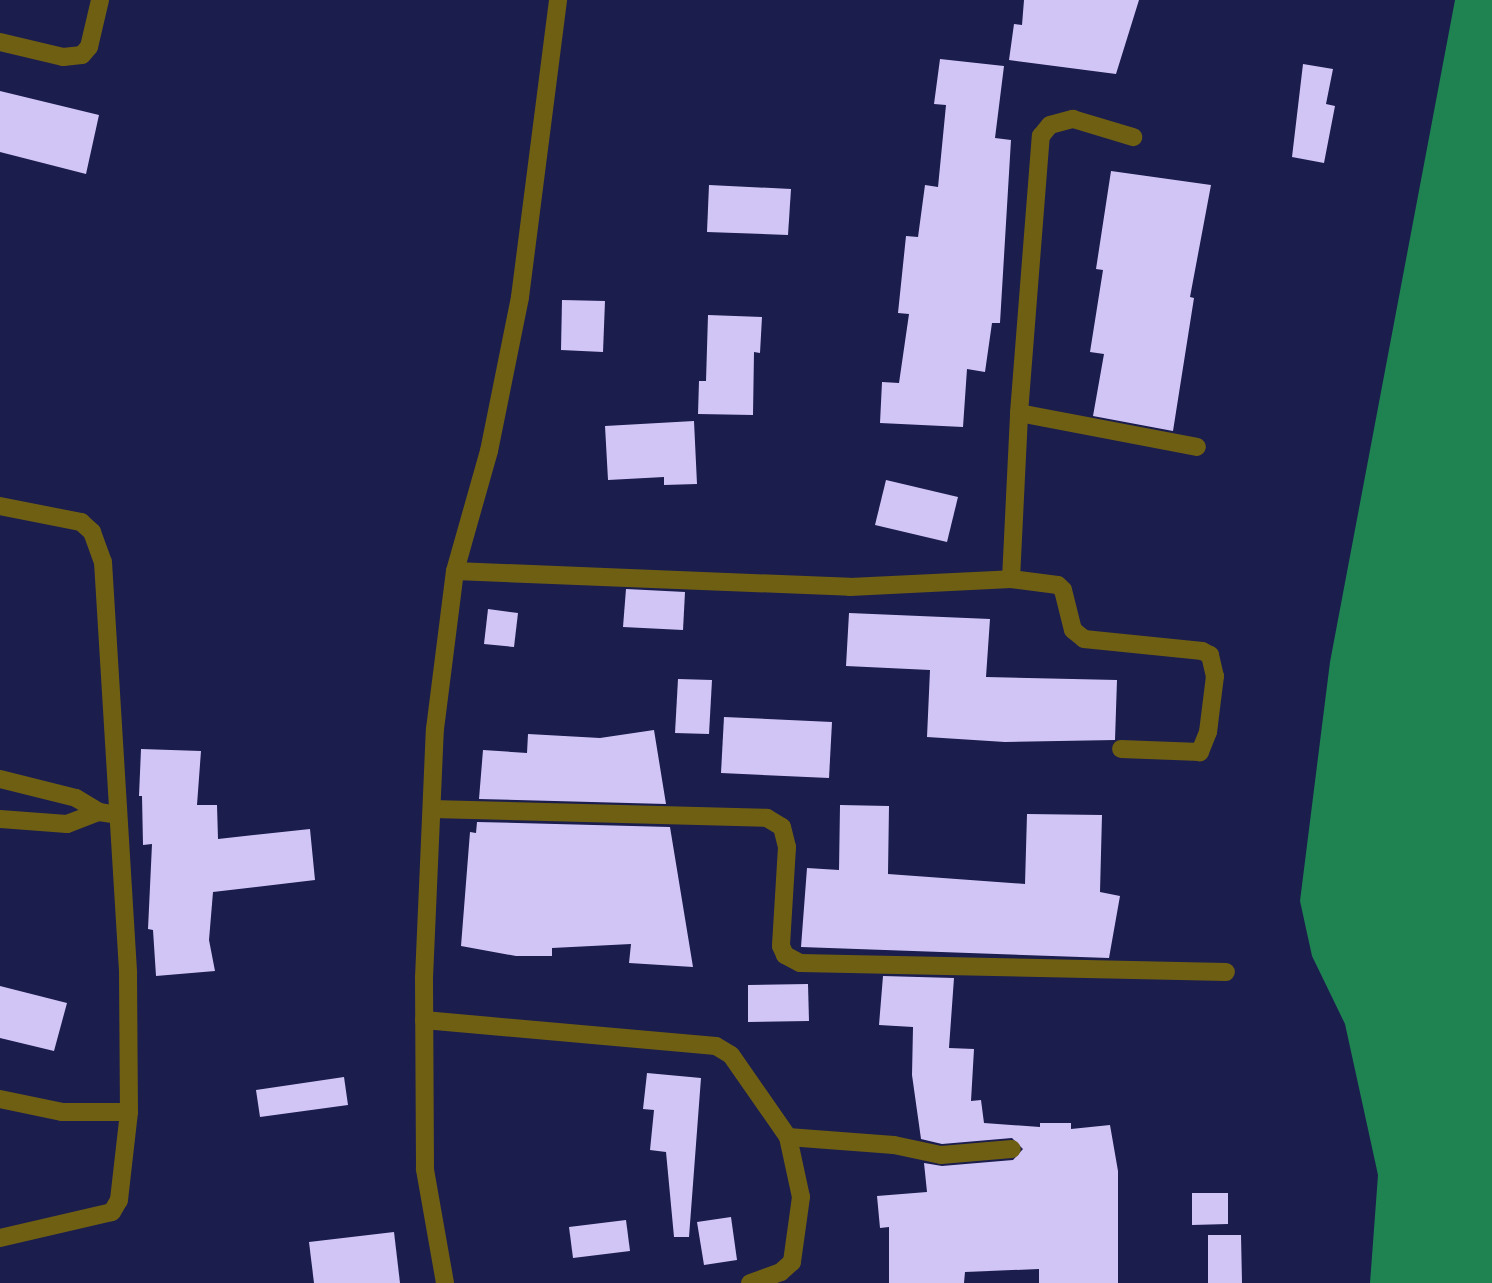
<!DOCTYPE html>
<style>
body{margin:0}
#map{position:relative;width:1492px;height:1283px;overflow:hidden;background:#1b1d4d;font-family:Mulish,sans-serif}
div>[style]{position:absolute}
[style*='--x']{left:calc(var(--x)*1px);top:calc(var(--y)*1px);width:calc(var(--w)*1px);rotate:calc(var(--a)*1deg)}
.water>*{inset:0;background:#1f8251}
.building>*{inset:0;background:#d1c5f6}
.street>*{height:18px;margin:-9px;padding:0 9px;transform-origin:9px;border-radius:9px;background:#6f5f13}
span{translate:-50% -50%;white-space:nowrap;text-align:center;line-height:1.15;-webkit-text-stroke:7px #1b1d4d;paint-order:stroke}
</style>
<div id="map">
<div class="water">
<i style="clip-path:polygon(1455px 0,1492px 0,1492px 1283px,1370px 1283px,1378px 1175px,1345px 1024px,1312px 956px,1300px 901px,1330px 662px)"></i>
</div>
<div class="building">
<i style="clip-path:polygon(1024px 0,1139px 0,1116px 74px,1009px 60px,1014px 24px,1022px 25px)"></i>
<i style="clip-path:polygon(940px 59px,1004px 66px,995px 138px,1011px 140px,1000px 323px,992px 323px,985px 372px,967px 369px,963px 427px,880px 423px,882px 382px,899px 383px,909px 314px,898px 313px,906px 236px,918px 237px,925px 185px,938px 187px,946px 105px,934px 104px)"></i>
<i style="clip-path:polygon(1303px 64px,1333px 69px,1326px 104px,1335px 106px,1324px 163px,1292px 157px)"></i>
<i style="clip-path:polygon(0 91px,99px 115px,86px 174px,0 152px)"></i>
<i style="clip-path:polygon(1111px 171px,1211px 185px,1190px 297px,1194px 298px,1173px 431px,1093px 416px,1104px 354px,1090px 352px,1103px 270px,1096px 269px)"></i>
<i style="clip-path:polygon(709px 185px,791px 189px,788px 235px,707px 232px)"></i>
<i style="clip-path:polygon(562px 300px,605px 301px,603px 352px,561px 350px)"></i>
<i style="clip-path:polygon(708px 315px,762px 317px,760px 353px,754px 352px,753px 415px,698px 414px,699px 381px,706px 381px)"></i>
<i style="clip-path:polygon(694px 421px,697px 484px,664px 485px,664px 477px,608px 480px,605px 426px)"></i>
<i style="clip-path:polygon(886px 480px,958px 497px,947px 542px,875px 525px)"></i>
<i style="clip-path:polygon(626px 589px,685px 592px,683px 630px,623px 627px)"></i>
<i style="clip-path:polygon(488px 609px,518px 613px,514px 647px,484px 644px)"></i>
<i style="clip-path:polygon(849px 613px,990px 619px,986px 677px,1117px 680px,1115px 740px,1005px 742px,927px 737px,930px 670px,846px 666px)"></i>
<i style="clip-path:polygon(678px 679px,712px 680px,709px 734px,675px 733px)"></i>
<i style="clip-path:polygon(724px 717px,832px 722px,829px 778px,721px 773px)"></i>
<i style="clip-path:polygon(654px 730px,666px 804px,479px 799px,483px 750px,527px 753px,528px 734px,600px 738px)"></i>
<i style="clip-path:polygon(141px 749px,201px 751px,197px 805px,217px 805px,218px 839px,310px 829px,315px 880px,213px 892px,209px 940px,215px 971px,156px 976px,153px 930px,148px 929px,152px 844px,143px 845px,142px 796px,139px 796px)"></i>
<i style="clip-path:polygon(840px 805px,889px 806px,888px 874px,1025px 884px,1027px 814px,1102px 815px,1100px 892px,1120px 896px,1109px 958px,801px 947px,807px 868px,839px 870px)"></i>
<i style="clip-path:polygon(477px 822px,670px 827px,693px 967px,629px 963px,631px 944px,552px 948px,552px 956px,516px 956px,461px 946px,470px 832px,476px 833px)"></i>
<i style="clip-path:polygon(883px 976px,954px 978px,949px 1048px,974px 1049px,971px 1101px,981px 1100px,984px 1123px,1040px 1127px,1040px 1123px,1071px 1123px,1071px 1129px,1110px 1125px,1118px 1171px,1118px 1283px,1039px 1283px,1039px 1269px,965px 1272px,964px 1283px,889px 1283px,889px 1227px,880px 1228px,877px 1196px,927px 1192px,924px 1163px,942px 1166px,1013px 1160px,1023px 1149px,1012px 1138px,942px 1144px,921px 1139px,912px 1075px,913px 1027px,879px 1025px)"></i>
<i style="clip-path:polygon(808px 984px,809px 1021px,748px 1022px,748px 985px)"></i>
<i style="clip-path:polygon(0 986px,67px 1003px,54px 1051px,0 1038px)"></i>
<i style="clip-path:polygon(647px 1073px,701px 1078px,689px 1237px,674px 1237px,666px 1152px,650px 1150px,654px 1110px,643px 1109px)"></i>
<i style="clip-path:polygon(344px 1077px,348px 1105px,260px 1117px,256px 1090px)"></i>
<i style="clip-path:polygon(1192px 1193px,1228px 1193px,1228px 1224px,1192px 1225px)"></i>
<i style="clip-path:polygon(731px 1217px,737px 1260px,704px 1265px,697px 1222px)"></i>
<i style="clip-path:polygon(626px 1220px,630px 1251px,573px 1258px,569px 1227px)"></i>
<i style="clip-path:polygon(394px 1232px,400px 1283px,314px 1283px,309px 1242px)"></i>
<i style="clip-path:polygon(1208px 1235px,1241px 1235px,1242px 1283px,1208px 1283px)"></i>
</div>
<div class="street">
<i style="--x:0;--y:42;--w:65;--a:13.4"></i>
<i style="--x:63;--y:57;--w:19;--a:-6"></i>
<i style="--x:82;--y:55;--w:11;--a:-49"></i>
<i style="--x:89;--y:47;--w:48;--a:-76.8"></i>
<i style="--x:1019;--y:413;--w:278;--a:-85.5"></i>
<i style="--x:1041;--y:136;--w:14;--a:-51"></i>
<i style="--x:1050;--y:125;--w:24;--a:-15"></i>
<i style="--x:1073;--y:119;--w:63;--a:16.7"></i>
<i style="--x:0;--y:506;--w:83;--a:11.2"></i>
<i style="--x:81;--y:522;--w:15;--a:42"></i>
<i style="--x:92;--y:532;--w:32;--a:70"></i>
<i style="--x:103;--y:562;--w:412;--a:86.5"></i>
<i style="--x:128;--y:973;--w:139;--a:89.6"></i>
<i style="--x:129;--y:1112;--w:89;--a:96.5"></i>
<i style="--x:119;--y:1200;--w:14;--a:120"></i>
<i style="--x:112;--y:1212;--w:115;--a:166.9"></i>
<i style="--x:455;--y:571;--w:395;--a:2.3"></i>
<i style="--x:850;--y:587;--w:161;--a:-2.8"></i>
<i style="--x:1011;--y:579;--w:166;--a:-87.2"></i>
<i style="--x:1019;--y:413;--w:181;--a:10.8"></i>
<i style="--x:1011;--y:579;--w:47;--a:7.3"></i>
<i style="--x:1058;--y:585;--w:7;--a:45"></i>
<i style="--x:1063;--y:590;--w:41;--a:76"></i>
<i style="--x:1073;--y:630;--w:14;--a:39"></i>
<i style="--x:1084;--y:639;--w:119;--a:5.8"></i>
<i style="--x:1202;--y:651;--w:9;--a:27"></i>
<i style="--x:1210;--y:655;--w:22;--a:77"></i>
<i style="--x:1215;--y:676;--w:56;--a:97.1"></i>
<i style="--x:1208;--y:732;--w:22;--a:112"></i>
<i style="--x:1200;--y:752;--w:79;--a:-177.8"></i>
<i style="--x:0;--y:779;--w:78;--a:14"></i>
<i style="--x:76;--y:798;--w:27;--a:31"></i>
<i style="--x:99;--y:812;--w:19;--a:9"></i>
<i style="--x:432;--y:809;--w:335;--a:1.5"></i>
<i style="--x:767;--y:818;--w:17;--a:31"></i>
<i style="--x:782;--y:827;--w:21;--a:76"></i>
<i style="--x:787;--y:847;--w:99;--a:93.5"></i>
<i style="--x:781;--y:946;--w:10;--a:66"></i>
<i style="--x:785;--y:955;--w:17;--a:28"></i>
<i style="--x:800;--y:963;--w:426;--a:1.2"></i>
<i style="--x:0;--y:819;--w:67;--a:4.3"></i>
<i style="--x:67;--y:824;--w:34;--a:-21"></i>
<i style="--x:424;--y:1020;--w:293;--a:5.1"></i>
<i style="--x:716;--y:1046;--w:17;--a:31"></i>
<i style="--x:731;--y:1055;--w:100;--a:55.2"></i>
<i style="--x:788;--y:1137;--w:61;--a:77.8"></i>
<i style="--x:801;--y:1197;--w:66;--a:97.9"></i>
<i style="--x:792;--y:1262;--w:15;--a:138"></i>
<i style="--x:781;--y:1272;--w:33;--a:160"></i>
<i style="--x:0;--y:1099;--w:63;--a:11.8"></i>
<i style="--x:62;--y:1112;--w:67;--a:0"></i>
<i style="--x:788;--y:1137;--w:106;--a:4.3"></i>
<i style="--x:894;--y:1145;--w:48;--a:12"></i>
<i style="--x:941;--y:1155;--w:71;--a:-4.8"></i>
<i style="--x:445;--y:1283;--w:116;--a:-100"></i>
<i style="--x:425;--y:1169;--w:191;--a:-90.3"></i>
<i style="--x:424;--y:978;--w:249;--a:-87.5"></i>
<i style="--x:435;--y:729;--w:159;--a:-82.8"></i>
<i style="--x:455;--y:571;--w:125;--a:-74.2"></i>
<i style="--x:489;--y:451;--w:157;--a:-78.6"></i>
<i style="--x:520;--y:297;--w:299;--a:-82.7"></i>
</div>
</div>
